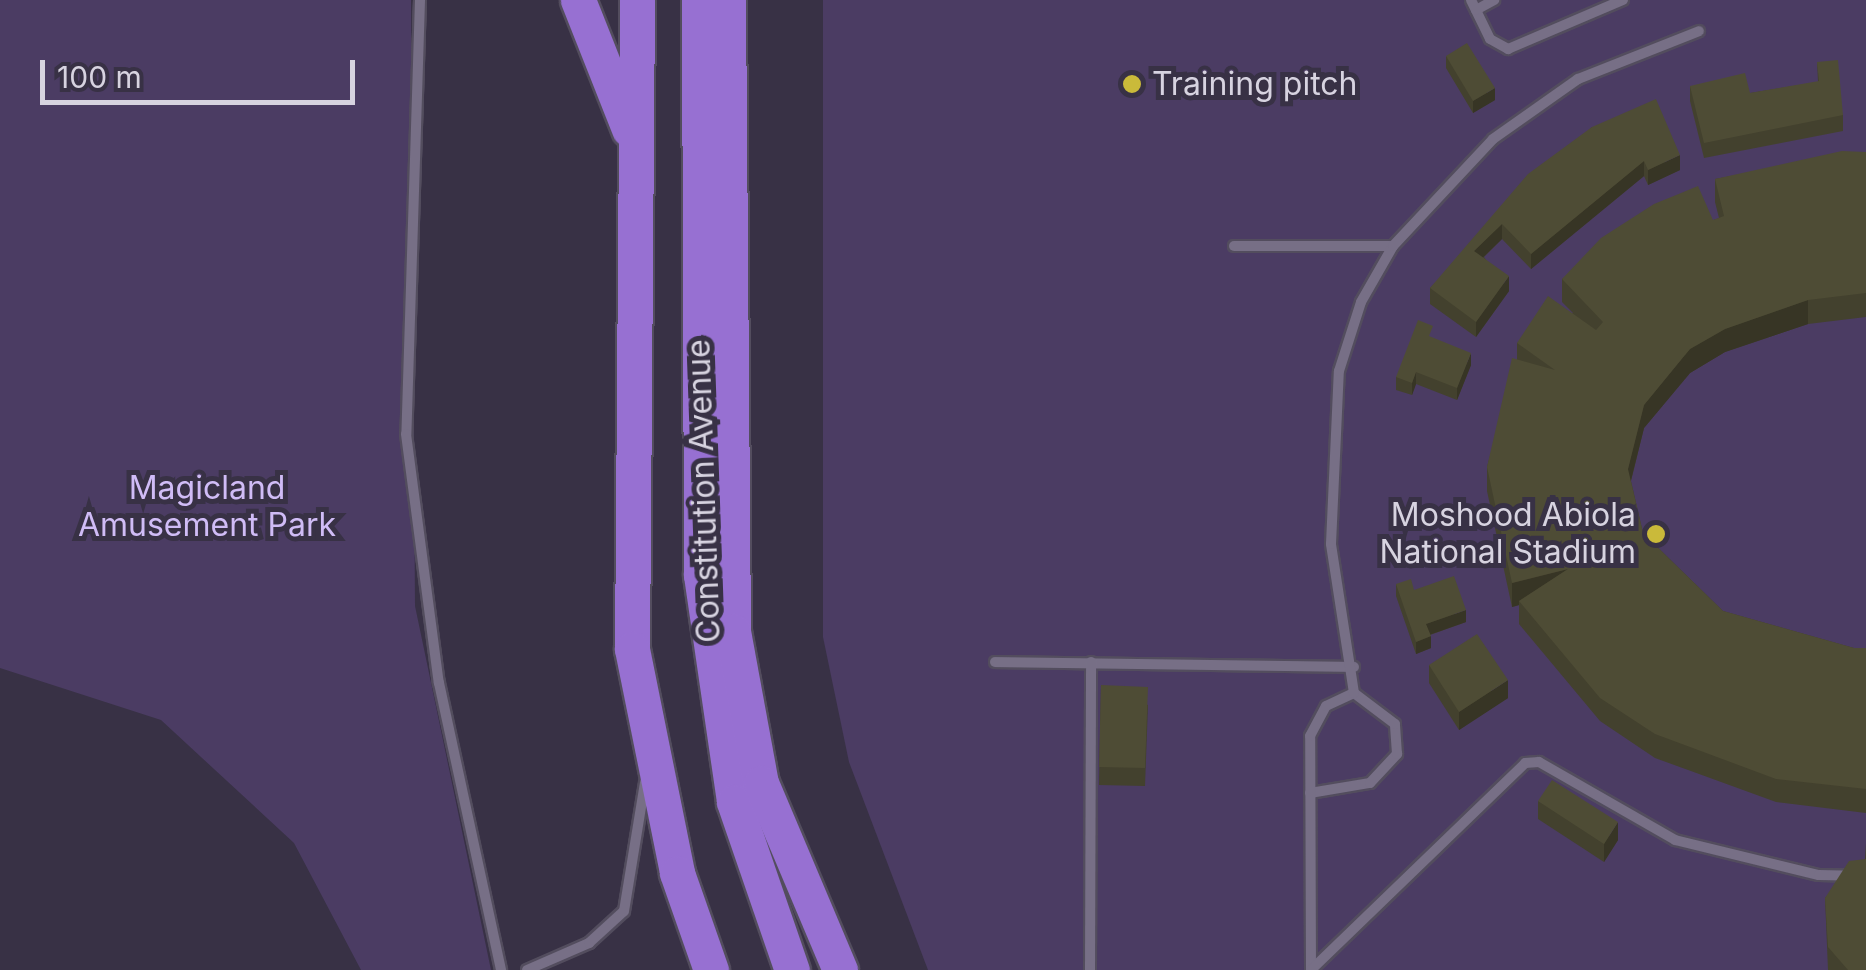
<!DOCTYPE html>
<style>
body{margin:0}
#map{position:relative;width:1866px;height:970px;overflow:hidden;background:#383145;font-family:Inter,sans-serif}
div>[style]{position:absolute}
[style*='--x']{left:calc(var(--x)*1px);top:calc(var(--y)*1px);width:calc(var(--w)*1px);rotate:calc(var(--a)*1deg)}
.green>*{inset:0;background:#4b3c63}
.roads{filter:drop-shadow(2px 0 #534d5e) drop-shadow(-2px 0 #534d5e) drop-shadow(0 2px #534d5e) drop-shadow(0 -2px #534d5e)}
.lane>*{height:10px;margin:-5px;padding:0 5px;transform-origin:5px;border-radius:5px;background:#776f86}
.highway>*{height:35px;margin:-17.5px;padding:0 17.5px;transform-origin:17.5px;border-radius:17.5px;background:#9770d2}
.wall>*{inset:0;background:#43412e}
.shaded-wall>*{inset:0;background:#373525}
.building>*{inset:0;background:#4e4c35}
.dots>*{width:28px;height:28px;translate:-50% -50%;box-sizing:border-box;border:5px solid #383145;border-radius:50%}
span{translate:-50% -50%;white-space:nowrap;text-align:center;line-height:1.15;-webkit-text-stroke:10px #383145;paint-order:stroke}
.poi-label{font-size:32px;color:#d7d3e0}
.left{translate:0 -50%;text-align:left}
.right{translate:-100% -50%;text-align:right}
.park-label{font-size:32px;color:#d0bcf6}
.street-label{font-size:32px;color:#d7d3e0}
.scale{position:absolute;left:40px;top:60px;width:315px;height:45px;box-sizing:border-box;border:5px solid #d7d3e0;border-top:0;padding-left:12px;font-size:30px;line-height:35px;white-space:nowrap;color:#d7d3e0;-webkit-text-stroke:8px #383145;paint-order:stroke}
</style>
<div id="map">
<div class="green">
<i style="clip-path:polygon(0 0,411px 0,415px 606px,491px 970px,361px 970px,294px 843px,161px 720px,0 668px)"></i>
<i style="clip-path:polygon(823px 0,1866px 0,1866px 970px,928px 970px,849px 762px,823px 637px)"></i>
</div>
<div class="roads">
<div class="lane">
<i style="--x:420;--y:0;--w:434;--a:91.8"></i>
<i style="--x:406;--y:434;--w:251;--a:82.5"></i>
<i style="--x:439;--y:683;--w:294;--a:77.8"></i>
<i style="--x:1471;--y:0;--w:43;--a:64"></i>
<i style="--x:1490;--y:39;--w:21;--a:29"></i>
<i style="--x:1508;--y:49;--w:125;--a:-23.1"></i>
<i style="--x:1476;--y:10;--w:21;--a:-29"></i>
<i style="--x:1234;--y:246;--w:159;--a:0"></i>
<i style="--x:995;--y:662;--w:359;--a:0.8"></i>
<i style="--x:1310;--y:793;--w:61;--a:-9.5"></i>
<i style="--x:1370;--y:783;--w:40;--a:-47"></i>
<i style="--x:1397;--y:754;--w:30;--a:-94"></i>
<i style="--x:1395;--y:724;--w:51;--a:-142.9"></i>
<i style="--x:527;--y:970;--w:68;--a:-23.5"></i>
<i style="--x:589;--y:943;--w:47;--a:-42.4"></i>
<i style="--x:624;--y:911;--w:130;--a:-80.7"></i>
<i style="--x:1090;--y:970;--w:308;--a:-89.8"></i>
<i style="--x:1311;--y:970;--w:234;--a:-90.2"></i>
<i style="--x:1310;--y:736;--w:34;--a:-62"></i>
<i style="--x:1326;--y:706;--w:31;--a:-25"></i>
<i style="--x:1354;--y:693;--w:151;--a:-98.8"></i>
<i style="--x:1331;--y:544;--w:173;--a:-87.4"></i>
<i style="--x:1339;--y:371;--w:72;--a:-72.3"></i>
<i style="--x:1361;--y:302;--w:64;--a:-60.3"></i>
<i style="--x:1393;--y:246;--w:146;--a:-46.9"></i>
<i style="--x:1493;--y:139;--w:104;--a:-35.2"></i>
<i style="--x:1578;--y:79;--w:130;--a:-21.6"></i>
<i style="--x:1311;--y:970;--w:298;--a:-44"></i>
<i style="--x:1525;--y:763;--w:14;--a:-4"></i>
<i style="--x:1539;--y:762;--w:157;--a:29.8"></i>
<i style="--x:1675;--y:840;--w:148;--a:13.7"></i>
<i style="--x:1819;--y:875;--w:47;--a:1.2"></i>
</div>
<div class="highway">
<i style="--x:578;--y:0;--w:139;--a:68.4"></i>
<i style="--x:637;--y:0;--w:649;--a:90.44"></i>
<i style="--x:632;--y:649;--w:228;--a:78.6"></i>
<i style="--x:677;--y:873;--w:103;--a:70.7"></i>
<i style="--x:699;--y:0;--w:575;--a:89.8"></i>
<i style="--x:701;--y:575;--w:229;--a:81.7"></i>
<i style="--x:734;--y:802;--w:178;--a:71"></i>
<i style="--x:728;--y:0;--w:631;--a:89.55"></i>
<i style="--x:733;--y:631;--w:155;--a:79.6"></i>
<i style="--x:761;--y:783;--w:203;--a:67.1"></i>
</div>
</div>
<div class="wall">
<i style="clip-path:polygon(1446px 56px,1495px 100px,1473px 113px,1446px 68px)"></i>
<i style="clip-path:polygon(1817px 62px,1843px 115px,1843px 131px,1704px 158px,1690px 101px,1690px 86px,1750px 93px,1818px 82px)"></i>
<i style="clip-path:polygon(1592px 127px,1680px 170px,1648px 185px,1644px 176px,1531px 269px,1502px 239px,1484px 257px,1509px 291px,1476px 337px,1430px 304px,1430px 288px)"></i>
<i style="clip-path:polygon(1866px 152px,1866px 317px,1808px 324px,1725px 352px,1690px 373px,1644px 428px,1631px 481px,1643px 533px,1723px 611px,1854px 648px,1866px 648px,1866px 813px,1776px 802px,1655px 758px,1600px 721px,1519px 624px,1519px 605px,1512px 607px,1487px 491px,1487px 467px,1517px 359px,1517px 343px,1573px 313px,1562px 302px,1562px 279px,1719px 218px,1715px 202px,1715px 179px)"></i>
<i style="clip-path:polygon(1433px 338px,1471px 365px,1457px 400px,1416px 384px,1412px 395px,1396px 390px,1396px 377px)"></i>
<i style="clip-path:polygon(1396px 584px,1414px 590px,1466px 622px,1430px 635px,1431px 648px,1416px 654px,1396px 596px)"></i>
<i style="clip-path:polygon(1429px 665px,1508px 698px,1459px 730px,1429px 683px)"></i>
<i style="clip-path:polygon(1101px 685px,1148px 705px,1145px 786px,1099px 785px)"></i>
<i style="clip-path:polygon(1538px 801px,1618px 840px,1604px 862px,1538px 819px)"></i>
<i style="clip-path:polygon(1866px 843px,1866px 970px,1828px 970px,1825px 898px,1865px 859px)"></i>
</div>
<div class="shaded-wall">
<i style="clip-path:polygon(1495px 88px,1495px 100px,1473px 113px,1473px 101px)"></i>
<i style="clip-path:polygon(1680px 155px,1680px 170px,1648px 185px,1648px 170px)"></i>
<i style="clip-path:polygon(1644px 161px,1644px 176px,1531px 269px,1531px 254px)"></i>
<i style="clip-path:polygon(1502px 224px,1502px 239px,1474px 266px,1474px 251px)"></i>
<i style="clip-path:polygon(1509px 276px,1509px 291px,1476px 337px,1476px 322px)"></i>
<i style="clip-path:polygon(1808px 300px,1808px 324px,1725px 352px,1690px 373px,1644px 428px,1628px 492px,1628px 469px,1644px 405px,1690px 349px,1725px 329px)"></i>
<i style="clip-path:polygon(1471px 353px,1471px 365px,1457px 400px,1457px 388px)"></i>
<i style="clip-path:polygon(1416px 372px,1416px 384px,1412px 395px,1412px 383px)"></i>
<i style="clip-path:polygon(1568px 569px,1519px 601px,1519px 605px,1512px 607px,1512px 583px)"></i>
<i style="clip-path:polygon(1466px 610px,1466px 622px,1426px 636px,1426px 624px)"></i>
<i style="clip-path:polygon(1431px 636px,1431px 648px,1416px 654px,1416px 642px)"></i>
<i style="clip-path:polygon(1508px 680px,1508px 698px,1459px 730px,1459px 712px)"></i>
<i style="clip-path:polygon(1618px 822px,1618px 840px,1604px 862px,1604px 844px)"></i>
</div>
<div class="building">
<i style="clip-path:polygon(1467px 43px,1495px 88px,1473px 101px,1446px 56px)"></i>
<i style="clip-path:polygon(1838px 60px,1843px 115px,1704px 143px,1690px 86px,1745px 73px,1750px 93px,1819px 81px,1817px 62px)"></i>
<i style="clip-path:polygon(1656px 99px,1680px 155px,1648px 170px,1644px 161px,1531px 254px,1502px 224px,1474px 251px,1509px 276px,1476px 322px,1430px 288px,1528px 174px,1592px 127px)"></i>
<i style="clip-path:polygon(1842px 151px,1866px 152px,1866px 293px,1808px 300px,1725px 329px,1690px 349px,1644px 405px,1628px 469px,1643px 533px,1723px 611px,1854px 648px,1866px 648px,1866px 789px,1776px 779px,1655px 734px,1600px 698px,1519px 601px,1568px 569px,1512px 583px,1487px 467px,1512px 358px,1555px 370px,1517px 343px,1548px 296px,1596px 330px,1603px 322px,1562px 279px,1601px 238px,1654px 204px,1698px 186px,1713px 220px,1724px 216px,1715px 179px)"></i>
<i style="clip-path:polygon(1418px 320px,1433px 326px,1429px 336px,1471px 353px,1457px 388px,1416px 372px,1412px 383px,1396px 377px)"></i>
<i style="clip-path:polygon(1454px 576px,1466px 610px,1426px 624px,1431px 636px,1416px 642px,1396px 584px,1411px 579px,1414px 590px)"></i>
<i style="clip-path:polygon(1477px 634px,1508px 680px,1459px 712px,1429px 665px)"></i>
<i style="clip-path:polygon(1101px 685px,1148px 687px,1145px 768px,1099px 767px)"></i>
<i style="clip-path:polygon(1552px 780px,1618px 822px,1604px 844px,1538px 801px)"></i>
<i style="clip-path:polygon(1866px 859px,1866px 970px,1848px 970px,1828px 947px,1825px 898px,1849px 861px)"></i>
</div>
<div class="dots">
<i style="left:1132px;top:84px;background:#caba3a"></i>
<i style="left:1656px;top:534px;background:#caba3a"></i>
</div>
<div class="poi-label">
<span class="left" style="left:1152px;top:84px">Training pitch</span>
<span class="right" style="left:1636px;top:534px">Moshood Abiola<br>National Stadium</span>
</div>
<div class="park-label">
<span style="left:207px;top:507px">Magicland<br>Amusement Park</span>
</div>
<div class="street-label">
<span style="left:704px;top:491px;rotate:-92deg">Constitution Avenue</span>
</div>
<div class="scale">100 m</div>
</div>
